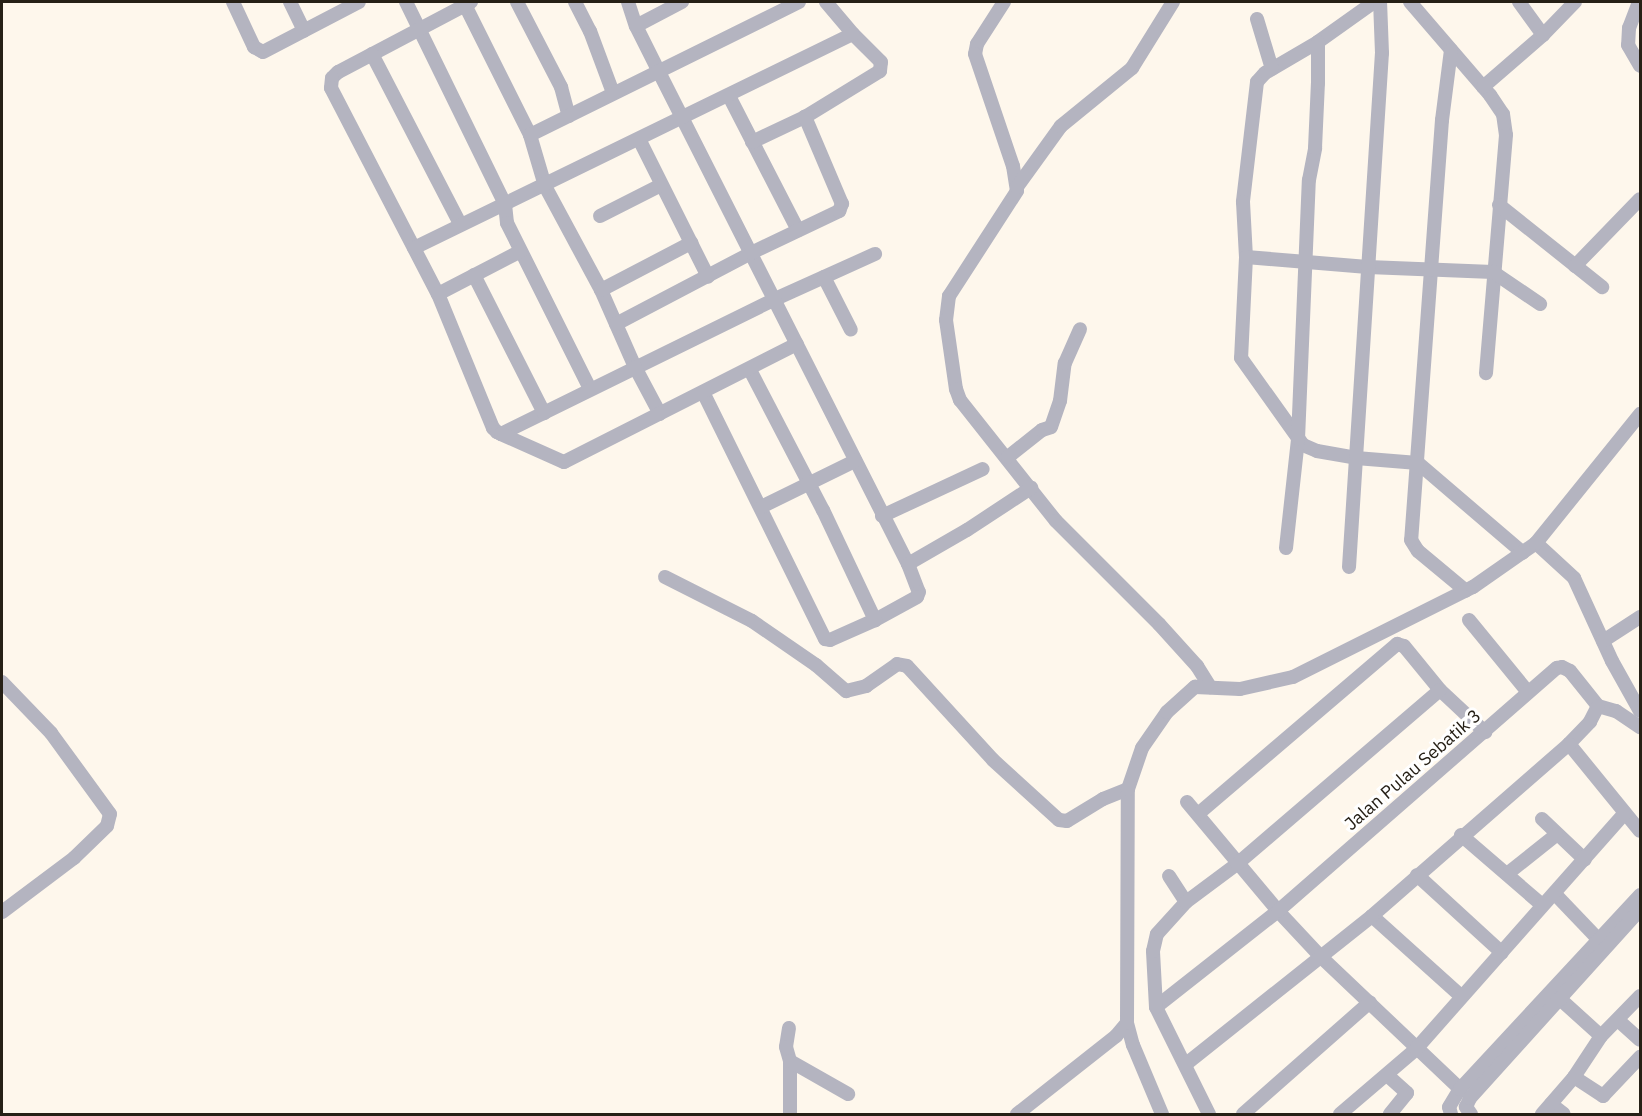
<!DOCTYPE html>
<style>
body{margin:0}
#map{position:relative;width:1642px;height:1116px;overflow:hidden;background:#fef7ec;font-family:"IBM Plex Sans",sans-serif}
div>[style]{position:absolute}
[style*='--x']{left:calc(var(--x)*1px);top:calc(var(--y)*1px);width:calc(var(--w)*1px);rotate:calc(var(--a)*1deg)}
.street>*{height:14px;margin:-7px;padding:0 7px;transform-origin:7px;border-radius:7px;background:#b4b4c0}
span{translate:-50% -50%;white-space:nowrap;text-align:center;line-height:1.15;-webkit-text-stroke:6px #fff;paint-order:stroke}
.street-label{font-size:18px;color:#262016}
.frame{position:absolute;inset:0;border:3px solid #262016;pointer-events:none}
</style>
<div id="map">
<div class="street">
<i style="--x:233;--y:2;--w:50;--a:65"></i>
<i style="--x:254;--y:47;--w:10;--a:29"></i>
<i style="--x:263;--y:52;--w:108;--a:-27.5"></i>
<i style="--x:290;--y:2;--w:32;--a:64"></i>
<i style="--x:406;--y:2;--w:225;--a:63.9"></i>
<i style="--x:505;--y:204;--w:19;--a:84"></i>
<i style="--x:507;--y:223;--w:186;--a:63.4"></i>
<i style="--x:471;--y:2;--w:150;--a:152.2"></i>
<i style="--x:338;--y:72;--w:8;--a:135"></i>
<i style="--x:332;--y:78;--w:10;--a:96"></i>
<i style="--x:331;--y:88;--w:232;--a:62.6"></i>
<i style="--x:438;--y:294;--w:145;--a:67.7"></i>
<i style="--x:493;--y:428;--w:6;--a:45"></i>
<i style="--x:497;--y:432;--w:4;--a:27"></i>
<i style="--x:501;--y:434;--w:303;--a:-26.2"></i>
<i style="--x:773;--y:300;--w:112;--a:-24.3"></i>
<i style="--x:517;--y:2;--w:96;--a:62.6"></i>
<i style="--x:561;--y:87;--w:30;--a:75"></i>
<i style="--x:575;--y:2;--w:33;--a:63"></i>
<i style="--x:590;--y:31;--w:66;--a:69.6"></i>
<i style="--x:628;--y:2;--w:25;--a:72"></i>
<i style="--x:636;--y:26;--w:51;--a:63.4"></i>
<i style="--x:659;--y:72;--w:551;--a:63.16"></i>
<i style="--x:908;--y:564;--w:30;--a:69"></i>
<i style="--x:919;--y:592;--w:5;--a:112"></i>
<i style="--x:917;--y:597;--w:48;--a:151.3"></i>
<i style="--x:875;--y:620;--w:49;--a:156"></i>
<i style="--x:830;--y:640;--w:5;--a:-169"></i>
<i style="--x:825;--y:639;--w:275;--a:-116.3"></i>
<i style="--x:1004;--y:2;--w:50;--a:122.7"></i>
<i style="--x:977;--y:44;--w:10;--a:101"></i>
<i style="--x:975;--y:54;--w:118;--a:71.3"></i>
<i style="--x:1013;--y:166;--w:25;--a:81"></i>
<i style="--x:1017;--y:191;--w:125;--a:122.9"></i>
<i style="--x:949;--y:296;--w:24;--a:97"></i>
<i style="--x:946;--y:320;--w:70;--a:81.8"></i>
<i style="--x:956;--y:389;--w:12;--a:70"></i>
<i style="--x:960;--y:400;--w:154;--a:51.6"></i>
<i style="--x:1056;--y:521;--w:146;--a:45"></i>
<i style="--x:1159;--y:624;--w:57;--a:47.9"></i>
<i style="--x:1197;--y:666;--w:25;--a:58"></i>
<i style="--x:1374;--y:2;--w:69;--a:144.5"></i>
<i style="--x:1318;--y:42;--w:61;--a:149.7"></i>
<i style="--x:1265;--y:73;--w:12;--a:132"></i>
<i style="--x:1257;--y:82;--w:121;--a:96.7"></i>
<i style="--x:1243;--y:202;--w:55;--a:86.9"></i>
<i style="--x:1246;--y:257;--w:101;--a:92.8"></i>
<i style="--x:1241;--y:358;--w:107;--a:54.5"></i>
<i style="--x:1303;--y:445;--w:15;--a:23"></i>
<i style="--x:1317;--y:451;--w:40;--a:10"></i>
<i style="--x:1356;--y:458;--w:62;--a:4.6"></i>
<i style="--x:1418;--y:463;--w:138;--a:40.6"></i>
<i style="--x:1410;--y:2;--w:123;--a:49.3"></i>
<i style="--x:1490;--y:95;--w:23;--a:56"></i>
<i style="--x:1503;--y:114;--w:21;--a:82"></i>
<i style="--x:1506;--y:135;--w:239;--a:94.8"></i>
<i style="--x:1519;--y:2;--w:41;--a:54"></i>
<i style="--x:1639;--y:2;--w:28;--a:111"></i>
<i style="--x:1629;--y:28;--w:17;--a:93"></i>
<i style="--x:1628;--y:45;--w:24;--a:60"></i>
<i style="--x:465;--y:5;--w:145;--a:63.4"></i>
<i style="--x:530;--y:135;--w:53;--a:73.6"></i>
<i style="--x:545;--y:186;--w:118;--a:61.7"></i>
<i style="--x:601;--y:290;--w:84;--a:66.2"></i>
<i style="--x:635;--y:367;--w:53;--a:62"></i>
<i style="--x:1257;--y:19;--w:52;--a:73.3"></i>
<i style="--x:636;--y:26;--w:52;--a:-27.6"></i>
<i style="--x:1451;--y:50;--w:71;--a:97.3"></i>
<i style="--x:1442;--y:120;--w:421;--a:94.2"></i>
<i style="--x:1411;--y:540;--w:13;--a:58"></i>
<i style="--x:1418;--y:551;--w:62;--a:39.8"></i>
<i style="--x:372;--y:54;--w:191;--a:62.6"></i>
<i style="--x:1483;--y:87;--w:79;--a:-40.9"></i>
<i style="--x:1543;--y:35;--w:46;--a:-45.9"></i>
<i style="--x:729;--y:96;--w:151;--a:62.8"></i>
<i style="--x:530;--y:135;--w:300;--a:-26.3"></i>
<i style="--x:639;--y:139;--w:154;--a:63.4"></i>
<i style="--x:752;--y:142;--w:59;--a:-25.3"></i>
<i style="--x:805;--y:117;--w:88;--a:-31.5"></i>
<i style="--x:880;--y:71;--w:9;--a:-84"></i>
<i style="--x:881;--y:62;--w:40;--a:-135"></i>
<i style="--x:853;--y:34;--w:42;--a:-130.2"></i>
<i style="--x:1017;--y:187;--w:75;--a:-54.2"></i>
<i style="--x:1061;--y:126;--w:92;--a:-39.2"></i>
<i style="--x:1132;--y:68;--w:78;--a:-58.2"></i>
<i style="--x:1499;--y:205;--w:132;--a:38.5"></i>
<i style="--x:600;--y:216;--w:68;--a:-26.9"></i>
<i style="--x:414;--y:248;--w:488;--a:-26"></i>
<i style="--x:1246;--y:257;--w:122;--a:4.7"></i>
<i style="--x:1368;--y:267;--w:125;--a:2.3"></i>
<i style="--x:1493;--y:272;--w:57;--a:34.2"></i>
<i style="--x:1575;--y:266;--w:93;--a:-45.9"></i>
<i style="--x:474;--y:275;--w:155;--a:63.1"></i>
<i style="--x:824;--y:277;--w:59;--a:63"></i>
<i style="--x:601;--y:290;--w:102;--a:-27.6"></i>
<i style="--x:438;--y:294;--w:93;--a:-27.4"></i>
<i style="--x:616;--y:324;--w:153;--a:-27.7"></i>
<i style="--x:751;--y:253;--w:98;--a:-25.5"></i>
<i style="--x:839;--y:211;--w:8;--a:-67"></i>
<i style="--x:842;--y:204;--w:95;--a:-113"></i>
<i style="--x:750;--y:370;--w:158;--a:62.5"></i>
<i style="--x:823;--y:510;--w:122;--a:64.7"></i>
<i style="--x:501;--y:434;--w:69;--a:24"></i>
<i style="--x:564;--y:462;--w:261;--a:-26.9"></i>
<i style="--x:1008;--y:457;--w:43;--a:-38.5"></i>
<i style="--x:1042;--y:430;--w:9;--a:-18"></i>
<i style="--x:1051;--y:427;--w:28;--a:-71"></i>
<i style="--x:1060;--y:401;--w:38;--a:-83"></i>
<i style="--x:1065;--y:363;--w:37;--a:-66"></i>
<i style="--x:761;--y:507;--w:105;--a:-26.1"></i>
<i style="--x:882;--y:516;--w:111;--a:-25"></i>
<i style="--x:1536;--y:543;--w:52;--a:42.6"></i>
<i style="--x:1574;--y:578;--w:91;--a:65.4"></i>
<i style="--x:1612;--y:661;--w:57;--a:60.8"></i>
<i style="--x:1286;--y:548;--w:110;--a:-83.7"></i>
<i style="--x:1298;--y:439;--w:259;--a:-87.6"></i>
<i style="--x:1309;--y:180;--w:33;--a:-79"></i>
<i style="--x:1315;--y:148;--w:65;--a:-87.4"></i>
<i style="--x:1318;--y:83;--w:41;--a:-90"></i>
<i style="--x:908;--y:564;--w:68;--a:-30"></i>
<i style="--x:967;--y:530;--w:77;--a:-33.3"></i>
<i style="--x:1349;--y:567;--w:515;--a:-86.33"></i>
<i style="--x:1382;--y:53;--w:51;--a:-92.2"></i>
<i style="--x:665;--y:577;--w:97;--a:26.8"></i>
<i style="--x:752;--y:621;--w:78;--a:34.5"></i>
<i style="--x:816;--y:665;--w:40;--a:41"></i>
<i style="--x:846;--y:691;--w:21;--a:-14"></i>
<i style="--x:866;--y:686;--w:38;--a:-35"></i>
<i style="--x:897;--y:664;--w:10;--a:11"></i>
<i style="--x:907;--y:666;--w:127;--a:47.5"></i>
<i style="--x:993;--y:760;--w:89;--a:42.3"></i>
<i style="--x:1059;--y:820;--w:8;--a:7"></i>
<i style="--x:1067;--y:821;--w:42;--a:-31.4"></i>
<i style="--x:1103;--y:799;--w:27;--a:-22"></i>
<i style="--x:1469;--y:620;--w:93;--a:50.7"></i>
<i style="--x:1603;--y:641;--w:44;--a:-33"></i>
<i style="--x:2;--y:682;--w:71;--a:46.1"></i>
<i style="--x:51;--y:733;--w:100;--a:53.9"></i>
<i style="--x:110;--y:814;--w:12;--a:104"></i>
<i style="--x:107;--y:826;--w:46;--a:135.9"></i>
<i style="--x:74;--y:858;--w:90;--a:143.1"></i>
<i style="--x:1598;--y:706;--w:19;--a:16"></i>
<i style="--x:1616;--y:711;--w:29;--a:34"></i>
<i style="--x:1569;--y:744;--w:112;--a:50.8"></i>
<i style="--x:1187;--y:802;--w:142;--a:50.1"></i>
<i style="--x:1278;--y:911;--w:62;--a:47"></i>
<i style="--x:1320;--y:956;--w:193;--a:43.5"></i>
<i style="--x:1198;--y:814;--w:262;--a:-40.5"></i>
<i style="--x:1397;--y:644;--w:7;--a:16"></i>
<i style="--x:1404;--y:646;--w:57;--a:50.7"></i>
<i style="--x:1440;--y:690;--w:62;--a:43"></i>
<i style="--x:1542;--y:819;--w:59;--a:43.6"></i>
<i style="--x:1461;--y:835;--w:107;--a:40.8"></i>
<i style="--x:1507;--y:874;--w:63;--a:-38.5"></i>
<i style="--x:1417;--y:875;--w:115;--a:42.5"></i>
<i style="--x:1169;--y:876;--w:31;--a:57"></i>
<i style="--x:1555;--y:894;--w:64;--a:46.3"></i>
<i style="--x:1372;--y:916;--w:120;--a:42"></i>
<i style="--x:1560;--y:999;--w:55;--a:42.1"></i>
<i style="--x:1156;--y:1007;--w:155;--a:-38.2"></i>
<i style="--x:1278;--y:911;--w:370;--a:-41.1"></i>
<i style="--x:1557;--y:668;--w:5;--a:-11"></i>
<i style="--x:1562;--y:667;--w:9;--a:27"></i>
<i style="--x:1570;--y:671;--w:45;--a:51.3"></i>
<i style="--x:1598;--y:706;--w:18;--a:117"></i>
<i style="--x:1590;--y:722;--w:30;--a:134"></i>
<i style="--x:1569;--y:744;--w:262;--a:138.9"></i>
<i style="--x:1372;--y:916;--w:238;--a:141.5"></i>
<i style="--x:1619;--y:1021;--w:28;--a:42"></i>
<i style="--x:1127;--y:1023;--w:23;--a:75"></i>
<i style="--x:1133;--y:1045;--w:75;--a:67.2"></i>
<i style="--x:789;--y:1028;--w:19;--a:99"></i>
<i style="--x:786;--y:1047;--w:15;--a:74"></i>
<i style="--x:790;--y:1061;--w:53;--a:90"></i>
<i style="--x:790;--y:1061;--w:67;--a:29.6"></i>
<i style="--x:1387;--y:1075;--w:27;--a:42"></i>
<i style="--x:1407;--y:1093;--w:27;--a:129"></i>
<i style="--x:1574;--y:1077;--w:35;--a:33"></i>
<i style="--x:1603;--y:1096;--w:54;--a:-46.5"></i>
<i style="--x:1551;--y:1104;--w:16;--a:38"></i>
<i style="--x:1017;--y:1114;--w:126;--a:-38.2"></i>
<i style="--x:1116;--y:1036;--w:17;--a:-50"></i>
<i style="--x:1127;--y:1023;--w:234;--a:-89.8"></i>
<i style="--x:1128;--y:789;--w:43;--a:-71.1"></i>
<i style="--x:1142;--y:748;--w:44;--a:-55.2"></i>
<i style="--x:1167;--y:712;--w:38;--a:-42"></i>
<i style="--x:1195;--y:687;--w:45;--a:2.5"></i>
<i style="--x:1240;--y:689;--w:54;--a:-12.8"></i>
<i style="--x:1293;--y:677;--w:201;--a:-26.6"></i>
<i style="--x:1473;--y:587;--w:77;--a:-34.9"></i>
<i style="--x:1536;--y:543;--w:166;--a:-51.1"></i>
<i style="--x:1209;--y:1114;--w:119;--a:-116.4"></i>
<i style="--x:1156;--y:1007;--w:56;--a:-93.1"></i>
<i style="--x:1153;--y:951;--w:17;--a:-77"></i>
<i style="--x:1157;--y:934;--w:43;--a:-47.8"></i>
<i style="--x:1186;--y:902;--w:64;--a:-36.7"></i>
<i style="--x:1237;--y:864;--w:267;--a:-40.6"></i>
<i style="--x:1243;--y:1114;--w:169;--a:-41.4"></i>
<i style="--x:1340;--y:1114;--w:100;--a:-40.5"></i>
<i style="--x:1416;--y:1049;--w:315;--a:-48.5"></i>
<i style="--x:1451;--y:1114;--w:7;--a:-106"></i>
<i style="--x:1449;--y:1107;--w:21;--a:-59"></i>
<i style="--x:1460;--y:1089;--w:265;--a:-47.1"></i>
<i style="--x:1471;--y:1114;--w:9;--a:-126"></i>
<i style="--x:1466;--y:1107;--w:10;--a:-66"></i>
<i style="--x:1470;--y:1098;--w:253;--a:-47.9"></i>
<i style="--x:1542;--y:1114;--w:49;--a:-49.1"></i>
<i style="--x:1574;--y:1077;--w:49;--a:-56.6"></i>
<i style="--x:1601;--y:1036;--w:56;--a:-45.7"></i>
</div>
<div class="street-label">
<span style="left:1413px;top:770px;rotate:-41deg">Jalan Pulau Sebatik 3</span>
</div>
<div class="frame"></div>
</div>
